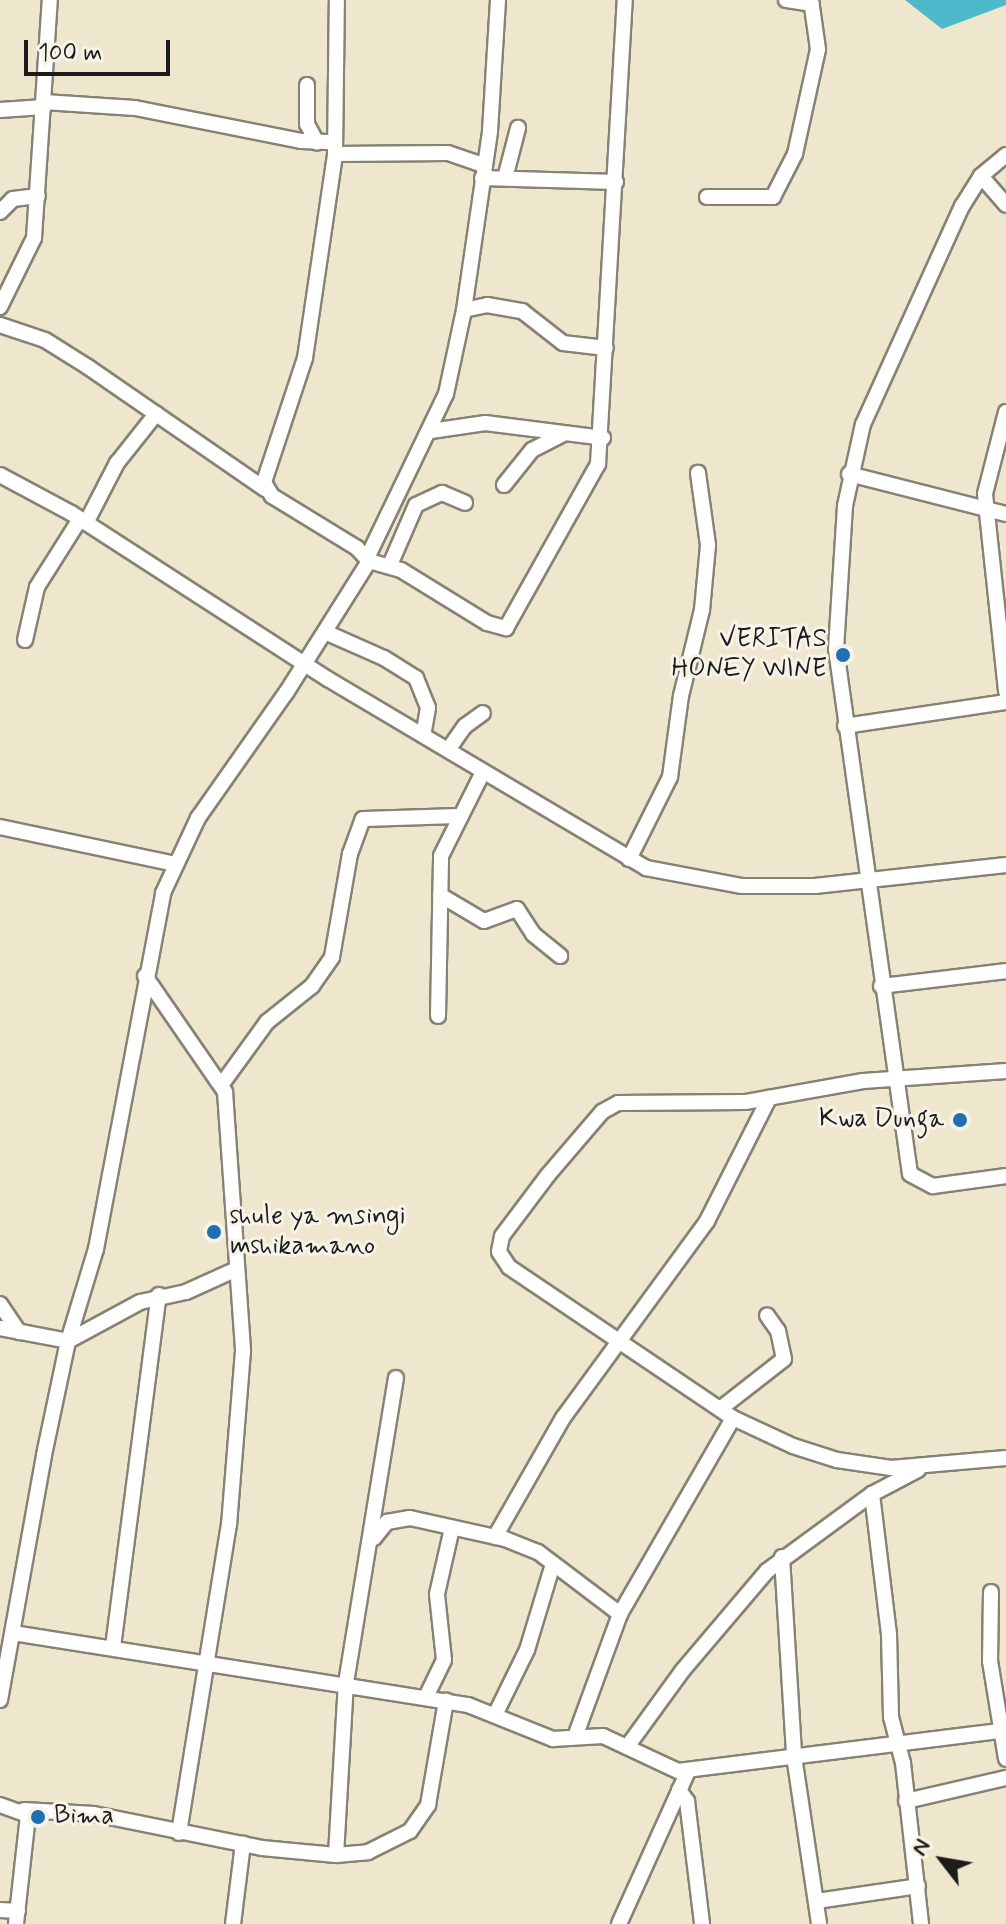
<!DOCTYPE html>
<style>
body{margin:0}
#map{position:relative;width:1006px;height:1924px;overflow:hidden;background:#efe7cd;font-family:Mynerve,sans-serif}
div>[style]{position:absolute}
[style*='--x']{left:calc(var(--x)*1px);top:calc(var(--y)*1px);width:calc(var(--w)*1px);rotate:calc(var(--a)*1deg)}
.water>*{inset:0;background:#4db9ca}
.roads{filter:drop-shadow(2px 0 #868274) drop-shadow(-2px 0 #868274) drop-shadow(0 2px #868274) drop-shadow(0 -2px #868274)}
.minor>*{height:14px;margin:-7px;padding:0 7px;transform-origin:7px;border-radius:7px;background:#fff}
.dots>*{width:22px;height:22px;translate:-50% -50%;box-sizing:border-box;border:4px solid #f7f3e8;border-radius:50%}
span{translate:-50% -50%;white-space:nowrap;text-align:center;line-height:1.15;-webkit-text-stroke:6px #f7f3e8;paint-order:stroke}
.poi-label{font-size:26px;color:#1c1c1c}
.right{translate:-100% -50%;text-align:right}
.left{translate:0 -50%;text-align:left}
.north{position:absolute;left:902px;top:1820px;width:80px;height:80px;-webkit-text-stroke:6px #f7f3e8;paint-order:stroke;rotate:301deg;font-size:22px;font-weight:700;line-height:32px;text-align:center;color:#1c1c1c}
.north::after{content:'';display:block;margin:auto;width:28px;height:36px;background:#1c1c1c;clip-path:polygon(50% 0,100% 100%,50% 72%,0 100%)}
.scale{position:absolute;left:24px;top:40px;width:146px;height:36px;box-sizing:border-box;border:4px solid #1c1c1c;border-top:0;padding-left:10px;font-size:24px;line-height:28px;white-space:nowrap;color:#1c1c1c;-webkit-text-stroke:6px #f7f3e8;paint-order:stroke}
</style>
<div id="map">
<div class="water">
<i style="clip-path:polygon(905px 0,1006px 0,1006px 5px,942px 29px)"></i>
</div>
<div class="roads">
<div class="minor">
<i style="--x:786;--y:0;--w:26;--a:9"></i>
<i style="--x:307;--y:85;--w:39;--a:90"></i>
<i style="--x:307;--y:124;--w:21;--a:62"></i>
<i style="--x:44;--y:102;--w:91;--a:3.8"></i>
<i style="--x:135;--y:108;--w:169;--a:11.2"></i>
<i style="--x:301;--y:141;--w:34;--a:2"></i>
<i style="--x:0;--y:110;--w:44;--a:-3.9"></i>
<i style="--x:335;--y:154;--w:113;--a:-0.5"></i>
<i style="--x:448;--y:153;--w:39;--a:19"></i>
<i style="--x:1006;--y:155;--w:33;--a:140"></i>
<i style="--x:981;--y:176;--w:36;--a:122"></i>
<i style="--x:962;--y:206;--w:239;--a:114.4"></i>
<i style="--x:863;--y:424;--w:84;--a:102.4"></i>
<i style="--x:845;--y:506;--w:143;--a:93.6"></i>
<i style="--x:836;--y:649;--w:530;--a:81.98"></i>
<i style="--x:910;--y:1174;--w:26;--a:28"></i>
<i style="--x:933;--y:1186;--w:74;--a:-7.8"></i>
<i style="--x:981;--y:176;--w:38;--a:49"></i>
<i style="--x:482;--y:178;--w:134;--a:1.7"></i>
<i style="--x:505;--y:178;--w:52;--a:-75.4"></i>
<i style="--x:707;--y:197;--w:66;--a:0"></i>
<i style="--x:773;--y:197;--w:48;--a:-62.9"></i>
<i style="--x:795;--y:154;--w:107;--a:-77.6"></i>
<i style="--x:818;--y:49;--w:49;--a:-98.1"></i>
<i style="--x:0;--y:212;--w:18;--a:-45"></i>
<i style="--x:13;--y:199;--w:25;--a:-7"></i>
<i style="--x:0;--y:307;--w:77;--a:-63.8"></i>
<i style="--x:34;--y:238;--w:239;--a:-86.2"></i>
<i style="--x:464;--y:310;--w:24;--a:-12"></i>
<i style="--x:487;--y:305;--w:36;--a:10"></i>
<i style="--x:522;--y:311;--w:52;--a:38"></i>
<i style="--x:563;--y:343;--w:43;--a:6.6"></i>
<i style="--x:0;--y:325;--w:47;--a:18.4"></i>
<i style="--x:45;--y:340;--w:51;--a:32.1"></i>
<i style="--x:88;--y:367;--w:215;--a:34.6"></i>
<i style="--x:1006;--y:412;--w:85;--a:104.4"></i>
<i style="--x:985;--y:494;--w:199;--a:83.9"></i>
<i style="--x:431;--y:431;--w:55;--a:-8.4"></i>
<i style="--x:485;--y:423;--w:119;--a:7.2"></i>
<i style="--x:849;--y:474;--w:162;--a:14.3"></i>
<i style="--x:0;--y:475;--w:81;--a:28.2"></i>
<i style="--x:71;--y:513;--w:306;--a:32.9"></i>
<i style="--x:328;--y:679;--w:370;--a:30.7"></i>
<i style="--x:646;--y:868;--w:98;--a:10.6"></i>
<i style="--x:742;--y:886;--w:73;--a:0"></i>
<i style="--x:815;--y:886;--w:192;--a:-6.3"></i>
<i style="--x:504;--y:485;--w:45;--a:-51.3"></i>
<i style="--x:532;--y:450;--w:33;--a:-27"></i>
<i style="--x:86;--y:523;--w:68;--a:-62.7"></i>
<i style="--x:117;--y:463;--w:63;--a:-51.5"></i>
<i style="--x:368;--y:556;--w:180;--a:-64.3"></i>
<i style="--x:446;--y:394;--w:86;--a:-77.9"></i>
<i style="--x:464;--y:310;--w:181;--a:-81.7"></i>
<i style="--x:490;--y:131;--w:131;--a:-86.5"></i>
<i style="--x:369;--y:561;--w:33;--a:16"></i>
<i style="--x:401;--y:570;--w:101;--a:31.6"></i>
<i style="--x:487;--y:623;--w:20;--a:15"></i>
<i style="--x:506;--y:628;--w:188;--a:-60.7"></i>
<i style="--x:598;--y:464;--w:465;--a:-86.7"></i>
<i style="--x:390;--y:565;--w:65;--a:-66.6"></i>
<i style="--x:416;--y:505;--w:29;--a:-25"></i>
<i style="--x:442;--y:493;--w:25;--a:23"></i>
<i style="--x:325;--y:632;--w:64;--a:23.8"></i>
<i style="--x:384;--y:658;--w:38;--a:32"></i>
<i style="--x:416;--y:678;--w:32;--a:68"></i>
<i style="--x:428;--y:708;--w:27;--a:100"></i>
<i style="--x:25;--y:640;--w:54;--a:-77.2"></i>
<i style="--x:37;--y:587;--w:80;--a:-57.7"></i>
<i style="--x:845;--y:726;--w:163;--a:-8.5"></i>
<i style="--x:448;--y:750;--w:29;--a:-55"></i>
<i style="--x:465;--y:726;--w:22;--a:-36"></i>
<i style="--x:0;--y:827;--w:179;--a:11.9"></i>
<i style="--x:629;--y:859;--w:92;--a:-63.4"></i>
<i style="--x:670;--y:777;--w:82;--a:-82.3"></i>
<i style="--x:681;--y:696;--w:89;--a:-76.3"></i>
<i style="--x:702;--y:610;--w:65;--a:-84.7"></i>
<i style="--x:708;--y:545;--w:73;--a:-97.9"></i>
<i style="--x:440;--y:895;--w:51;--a:30.6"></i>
<i style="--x:484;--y:921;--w:35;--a:-20"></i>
<i style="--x:517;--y:909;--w:30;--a:57"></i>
<i style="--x:533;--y:934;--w:35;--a:39"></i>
<i style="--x:145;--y:976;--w:141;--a:55.4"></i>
<i style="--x:225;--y:1092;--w:260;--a:86"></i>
<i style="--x:243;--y:1351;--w:174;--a:94.6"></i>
<i style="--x:229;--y:1524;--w:313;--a:99.2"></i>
<i style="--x:881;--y:986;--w:126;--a:-6.8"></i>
<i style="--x:438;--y:1016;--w:160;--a:-88.9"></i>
<i style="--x:441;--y:856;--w:94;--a:-63.4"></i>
<i style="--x:1006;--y:1071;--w:143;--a:176"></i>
<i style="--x:863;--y:1081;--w:120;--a:169.9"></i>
<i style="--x:745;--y:1102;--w:127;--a:179.5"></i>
<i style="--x:618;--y:1103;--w:18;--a:151"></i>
<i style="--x:602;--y:1112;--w:83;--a:130.6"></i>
<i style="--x:548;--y:1175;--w:76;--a:127"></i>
<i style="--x:502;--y:1236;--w:16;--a:101"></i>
<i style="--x:499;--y:1252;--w:18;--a:56"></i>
<i style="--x:509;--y:1267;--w:270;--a:34"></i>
<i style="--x:733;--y:1418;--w:66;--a:25"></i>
<i style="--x:793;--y:1446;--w:46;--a:17.7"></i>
<i style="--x:837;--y:1460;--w:55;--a:8.4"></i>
<i style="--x:891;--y:1468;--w:115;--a:-5"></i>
<i style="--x:222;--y:1084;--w:77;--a:-54"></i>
<i style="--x:267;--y:1022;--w:58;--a:-38.7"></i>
<i style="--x:312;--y:986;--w:35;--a:-55"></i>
<i style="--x:332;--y:957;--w:105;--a:-80.1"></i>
<i style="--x:350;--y:854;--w:37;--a:-70"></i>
<i style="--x:363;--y:819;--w:96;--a:-1.8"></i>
<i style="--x:0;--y:1304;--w:34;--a:56"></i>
<i style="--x:0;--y:1328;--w:69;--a:10.8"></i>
<i style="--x:68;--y:1341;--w:82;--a:-28.4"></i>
<i style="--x:140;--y:1302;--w:47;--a:-12.3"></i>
<i style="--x:186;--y:1292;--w:56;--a:-24.3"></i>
<i style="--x:720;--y:1409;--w:81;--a:-38"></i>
<i style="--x:784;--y:1359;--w:29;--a:-102"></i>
<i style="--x:778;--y:1331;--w:19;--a:-125"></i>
<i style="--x:872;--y:1494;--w:141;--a:83.1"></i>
<i style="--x:889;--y:1634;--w:83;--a:88.6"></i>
<i style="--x:891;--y:1717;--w:48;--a:75.4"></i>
<i style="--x:903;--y:1763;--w:162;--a:83.6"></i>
<i style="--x:495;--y:1537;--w:137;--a:-60.3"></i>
<i style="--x:563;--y:1418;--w:244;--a:-53.8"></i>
<i style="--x:707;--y:1221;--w:138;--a:-63.2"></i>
<i style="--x:374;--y:1538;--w:21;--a:-51"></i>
<i style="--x:387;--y:1522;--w:23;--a:-10"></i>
<i style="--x:410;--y:1518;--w:97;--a:12.5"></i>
<i style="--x:505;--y:1539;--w:35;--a:22"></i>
<i style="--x:538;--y:1552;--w:103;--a:37.1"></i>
<i style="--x:782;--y:1557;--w:199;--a:86.5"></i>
<i style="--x:794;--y:1756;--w:170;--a:81.5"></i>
<i style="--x:991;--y:1592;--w:69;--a:90.8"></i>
<i style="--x:990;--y:1661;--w:99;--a:80.7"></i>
<i style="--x:13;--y:1633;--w:461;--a:9"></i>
<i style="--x:468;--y:1705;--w:92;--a:21.8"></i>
<i style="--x:553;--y:1739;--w:50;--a:-3.4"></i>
<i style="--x:603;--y:1736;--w:83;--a:25"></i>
<i style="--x:678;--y:1771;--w:331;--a:-7.1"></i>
<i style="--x:113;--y:1647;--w:355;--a:-82.6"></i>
<i style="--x:426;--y:1697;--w:41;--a:-64.1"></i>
<i style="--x:444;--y:1660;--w:66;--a:-96.1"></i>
<i style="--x:437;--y:1594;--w:68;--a:-77.2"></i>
<i style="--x:0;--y:1700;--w:249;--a:-79.8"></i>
<i style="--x:44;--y:1455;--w:116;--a:-78.1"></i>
<i style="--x:68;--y:1341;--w:96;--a:-73.1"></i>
<i style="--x:96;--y:1249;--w:362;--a:-79.3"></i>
<i style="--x:163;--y:893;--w:83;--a:-65"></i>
<i style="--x:198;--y:818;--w:153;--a:-54.9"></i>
<i style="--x:286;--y:693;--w:156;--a:-57.8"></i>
<i style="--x:369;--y:561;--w:18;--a:-133"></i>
<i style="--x:357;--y:548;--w:100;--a:-148.5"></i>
<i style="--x:272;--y:496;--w:16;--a:-120"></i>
<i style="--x:264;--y:482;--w:131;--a:-71.7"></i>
<i style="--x:305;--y:358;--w:206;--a:-81.6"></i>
<i style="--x:335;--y:154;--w:154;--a:-89.3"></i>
<i style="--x:496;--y:1713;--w:70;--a:-63.8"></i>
<i style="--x:527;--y:1650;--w:87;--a:-73.2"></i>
<i style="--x:575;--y:1737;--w:131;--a:-69.9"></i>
<i style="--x:620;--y:1614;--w:226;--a:-60"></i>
<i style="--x:627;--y:1747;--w:95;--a:-54"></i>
<i style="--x:683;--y:1670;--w:130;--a:-49.7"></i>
<i style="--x:767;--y:1571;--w:130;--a:-36.3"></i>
<i style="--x:872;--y:1494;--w:52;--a:-27.6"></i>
<i style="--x:679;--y:1790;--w:14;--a:54"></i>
<i style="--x:687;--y:1801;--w:124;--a:83"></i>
<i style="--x:906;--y:1801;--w:103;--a:-13"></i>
<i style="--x:0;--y:1805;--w:30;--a:20"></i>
<i style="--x:28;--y:1815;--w:110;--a:96.3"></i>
<i style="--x:24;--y:1810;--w:70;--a:3.3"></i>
<i style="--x:94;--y:1814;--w:171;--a:11.4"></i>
<i style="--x:262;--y:1848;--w:74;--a:5.4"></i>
<i style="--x:336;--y:1855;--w:32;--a:-5"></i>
<i style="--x:368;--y:1852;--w:47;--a:-26.6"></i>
<i style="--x:410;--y:1831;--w:32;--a:-55"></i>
<i style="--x:428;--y:1805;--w:106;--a:-80.2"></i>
<i style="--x:336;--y:1855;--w:172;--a:-86.7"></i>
<i style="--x:346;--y:1683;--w:309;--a:-80.7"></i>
<i style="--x:817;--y:1901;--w:102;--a:-8.4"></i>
<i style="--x:0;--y:1910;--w:18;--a:3"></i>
<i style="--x:233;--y:1924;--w:81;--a:-82.9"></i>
<i style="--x:619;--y:1924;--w:168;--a:-65.7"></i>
</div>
</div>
<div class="dots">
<i style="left:843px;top:655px;background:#1f6fb2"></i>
<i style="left:960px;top:1120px;background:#1f6fb2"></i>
<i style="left:214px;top:1232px;background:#1f6fb2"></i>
<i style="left:38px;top:1817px;background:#1f6fb2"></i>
</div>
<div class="poi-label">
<span class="right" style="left:827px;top:655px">VERITAS<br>HONEY WINE</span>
<span class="right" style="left:944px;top:1120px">Kwa Dunga</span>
<span class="left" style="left:230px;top:1232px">shule ya msingi<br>mshikamano</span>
<span class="left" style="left:54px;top:1817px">Bima</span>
</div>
<div class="north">N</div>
<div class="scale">100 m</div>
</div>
